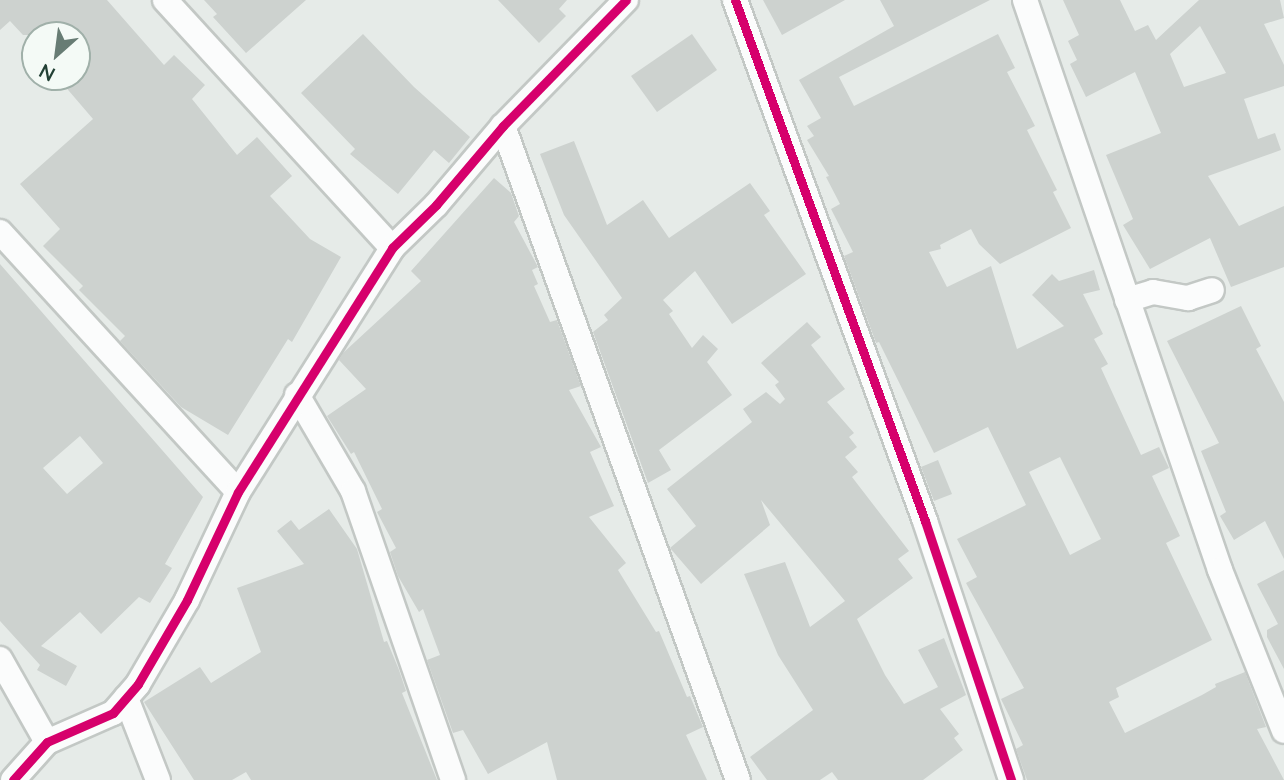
<!DOCTYPE html>
<style>
body{margin:0}
#map{position:relative;width:1284px;height:780px;overflow:hidden;background:#e6ebe8;font-family:Lato,sans-serif}
div>[style]{position:absolute}
[style*='--x']{left:calc(var(--x)*1px);top:calc(var(--y)*1px);width:calc(var(--w)*1px);rotate:calc(var(--a)*1deg)}
.building>*{inset:0;background:#cdd2cf}
.roads{filter:drop-shadow(2px 0 #c3c8c5) drop-shadow(-2px 0 #c3c8c5) drop-shadow(0 2px #c3c8c5) drop-shadow(0 -2px #c3c8c5)}
.minor>*{height:24px;margin:-12px;padding:0 12px;transform-origin:12px;border-radius:12px;background:#fbfcfc}
.cycleway>*{height:9px;margin:-4.5px;padding:0 4.5px;transform-origin:4.5px;border-radius:4.5px;background:#d6006c}
span{translate:-50% -50%;white-space:nowrap;text-align:center;line-height:1.15;-webkit-text-stroke:5px #f4faf6;paint-order:stroke}
.north{position:absolute;left:21px;top:21px;width:70px;height:70px;box-sizing:border-box;background:#f4faf6;border:2px solid #a0b0a9;border-radius:50%;rotate:208deg;font-size:19px;font-weight:700;line-height:28px;text-align:center;color:#224035}
.north::after{content:'';display:block;margin:auto;width:24px;height:32px;background:#677c74;clip-path:polygon(50% 0,100% 100%,50% 72%,0 100%)}
</style>
<div id="map">
<div class="building">
<i style="clip-path:polygon(0 0,107px 0,164px 65px,174px 55px,205px 85px,192px 99px,237px 155px,257px 137px,292px 176px,270px 196px,310px 239px,341px 257px,292px 342px,288px 339px,228px 435px,181px 407px,120px 341px,125px 336px,79px 290px,83px 286px,43px 246px,60px 229px,20px 184px,93px 119px,57px 77px,77px 77px,77px 35px,23px 35px,10px 21px,0 30px)"></i>
<i style="clip-path:polygon(204px 0,306px 0,246px 53px,213px 17px,217px 14px)"></i>
<i style="clip-path:polygon(498px 0,567px 0,559px 9px,566px 16px,539px 43px)"></i>
<i style="clip-path:polygon(763px 0,845px 0,782px 35px)"></i>
<i style="clip-path:polygon(evenodd,880px 0,990px 0,839px 77px,854px 106px,998px 34px,1015px 68px,1007px 72px,1035px 126px,1027px 130px,1057px 190px,1053px 192px,1071px 228px,1000px 264px,979px 244px,971px 229px,940px 245px,941px 249px,929px 252px,947px 287px,991px 266px,1017px 349px,1064px 326px,1032px 295px,1052px 274px,1059px 281px,1094px 270px,1100px 290px,1083px 294px,1103px 334px,1094px 339px,1108px 364px,1101px 368px,1141px 455px,1159px 447px,1169px 468px,1152px 476px,1180px 536px,1166px 543px,1212px 640px,1116px 688px,1119px 697px,1109px 702px,1125px 733px,1202px 695px,1216px 687px,1215px 684px,1245px 672px,1266px 727px,1257px 729px,1284px 780px,1027px 780px,1016px 749px,1023px 745px,1001px 699px,1024px 688px,966px 583px,977px 577px,957px 539px,1026px 505px,988px 427px,934px 453px,879px 342px,876px 343px,844px 256px,853px 252px,831px 209px,840px 204px,826px 177px,829px 176px,807px 140px,814px 136px,807px 126px,821px 118px,799px 80px,894px 26px,880px 0,1060px 457px,1101px 539px,1070px 555px,1029px 472px,1060px 457px)"></i>
<i style="clip-path:polygon(evenodd,1063px 0,1120px 0,1135px 31px,1148px 25px,1156px 40px,1199px 0,1280px 0,1284px 18px,1264px 24px,1284px 65px,1284px 86px,1244px 99px,1258px 139px,1275px 133px,1281px 150px,1208px 176px,1239px 226px,1284px 206px,1284px 267px,1231px 287px,1210px 238px,1150px 269px,1123px 225px,1133px 219px,1106px 155px,1161px 133px,1135px 72px,1086px 97px,1070px 64px,1077px 60px,1068px 41px,1079px 35px,1063px 0,1200px 26px,1226px 73px,1184px 87px,1170px 54px,1200px 26px)"></i>
<i style="clip-path:polygon(363px 34px,414px 87px,470px 137px,449px 163px,434px 150px,398px 194px,350px 154px,355px 149px,301px 93px)"></i>
<i style="clip-path:polygon(692px 34px,717px 70px,657px 112px,631px 76px)"></i>
<i style="clip-path:polygon(574px 141px,607px 225px,643px 200px,669px 238px,750px 183px,770px 211px,764px 215px,806px 274px,732px 324px,695px 271px,663px 300px,673px 311px,669px 314px,692px 348px,703px 335px,718px 349px,707px 362px,732px 395px,659px 450px,671px 470px,648px 483px,593px 332px,608px 320px,604px 315px,622px 298px,564px 215px,540px 154px)"></i>
<i style="clip-path:polygon(494px 178px,511px 193px,519px 216px,514px 222px,538px 267px,532px 270px,538px 284px,534px 286px,550px 322px,557px 320px,581px 386px,569px 390px,601px 447px,590px 452px,614px 506px,589px 517px,626px 563px,618px 570px,656px 632px,659px 631px,687px 697px,690px 696px,703px 727px,686px 735px,707px 780px,557px 780px,547px 742px,488px 774px,463px 730px,453px 733px,427px 660px,440px 655px,423px 609px,419px 612px,398px 576px,390px 552px,396px 548px,377px 512px,382px 509px,354px 452px,351px 454px,327px 416px,366px 389px,339px 360px,343px 353px,421px 281px,411px 271px)"></i>
<i style="clip-path:polygon(evenodd,0 264px,203px 497px,165px 564px,172px 568px,150px 603px,139px 597px,101px 634px,80px 612px,41px 646px,77px 666px,66px 686px,37px 670px,40px 665px,0 621px,0 264px,80px 436px,103px 463px,67px 494px,43px 468px,80px 436px)"></i>
<i style="clip-path:polygon(1241px 306px,1261px 346px,1256px 349px,1284px 402px,1284px 559px,1265px 521px,1234px 540px,1220px 516px,1226px 512px,1201px 451px,1219px 443px,1167px 341px)"></i>
<i style="clip-path:polygon(807px 322px,821px 337px,811px 345px,845px 389px,827px 402px,854px 433px,849px 437px,857px 447px,845px 457px,858px 472px,852px 477px,909px 551px,898px 559px,913px 578px,857px 619px,885px 675px,904px 704px,938px 687px,918px 650px,944px 638px,966px 695px,940px 709px,959px 734px,954px 738px,963px 750px,923px 780px,838px 780px,832px 772px,820px 780px,767px 780px,750px 757px,813px 710px,778px 655px,744px 574px,785px 562px,810px 627px,845px 601px,761px 500px,770px 525px,701px 584px,670px 548px,696px 526px,667px 489px,752px 422px,743px 409px,766px 392px,780px 404px,785px 399px,775px 385px,779px 382px,761px 363px)"></i>
<i style="clip-path:polygon(938px 460px,952px 494px,934px 501px,921px 467px)"></i>
<i style="clip-path:polygon(329px 509px,357px 549px,384px 642px,387px 641px,399px 670px,406px 691px,402px 693px,437px 780px,251px 780px,246px 772px,232px 780px,194px 780px,144px 702px,200px 667px,211px 683px,261px 652px,237px 588px,304px 564px,277px 531px,291px 520px,299px 530px)"></i>
<i style="clip-path:polygon(1284px 570px,1284px 669px,1267px 637px,1267px 630px,1278px 624px,1257px 584px)"></i>
</div>
<div class="roads">
<div class="minor">
<i style="--x:165;--y:0;--w:336;--a:47.5"></i>
<i style="--x:735;--y:0;--w:555;--a:69.96"></i>
<i style="--x:925;--y:521;--w:273;--a:71.6"></i>
<i style="--x:1025;--y:0;--w:602;--a:71.11"></i>
<i style="--x:1220;--y:570;--w:173;--a:68.3"></i>
<i style="--x:503;--y:126;--w:695;--a:70.24"></i>
<i style="--x:0;--y:232;--w:352;--a:47.5"></i>
<i style="--x:1127;--y:300;--w:27;--a:-17"></i>
<i style="--x:1153;--y:292;--w:36;--a:10"></i>
<i style="--x:1188;--y:298;--w:25;--a:-18"></i>
<i style="--x:297;--y:395;--w:111;--a:59.7"></i>
<i style="--x:353;--y:491;--w:306;--a:70.9"></i>
<i style="--x:0;--y:659;--w:95;--a:60.5"></i>
<i style="--x:126;--y:698;--w:88;--a:68.7"></i>
<i style="--x:13;--y:780;--w:51;--a:-48.2"></i>
<i style="--x:47;--y:742;--w:72;--a:-23.7"></i>
<i style="--x:113;--y:713;--w:38;--a:-49"></i>
<i style="--x:138;--y:684;--w:97;--a:-59.7"></i>
<i style="--x:187;--y:600;--w:119;--a:-64.7"></i>
<i style="--x:238;--y:492;--w:289;--a:-57.7"></i>
<i style="--x:392;--y:248;--w:62;--a:-44.3"></i>
<i style="--x:436;--y:205;--w:104;--a:-49.7"></i>
<i style="--x:503;--y:126;--w:176;--a:-45.7"></i>
</div>
</div>
<div class="cycleway">
<i style="--x:735;--y:0;--w:555;--a:69.96"></i>
<i style="--x:925;--y:521;--w:273;--a:71.6"></i>
<i style="--x:13;--y:780;--w:51;--a:-48.2"></i>
<i style="--x:47;--y:742;--w:72;--a:-23.7"></i>
<i style="--x:113;--y:713;--w:38;--a:-49"></i>
<i style="--x:138;--y:684;--w:97;--a:-59.7"></i>
<i style="--x:187;--y:600;--w:119;--a:-64.7"></i>
<i style="--x:238;--y:492;--w:289;--a:-57.7"></i>
<i style="--x:392;--y:248;--w:62;--a:-44.3"></i>
<i style="--x:436;--y:205;--w:104;--a:-49.7"></i>
<i style="--x:503;--y:126;--w:176;--a:-45.7"></i>
</div>
<div class="north">N</div>
</div>
